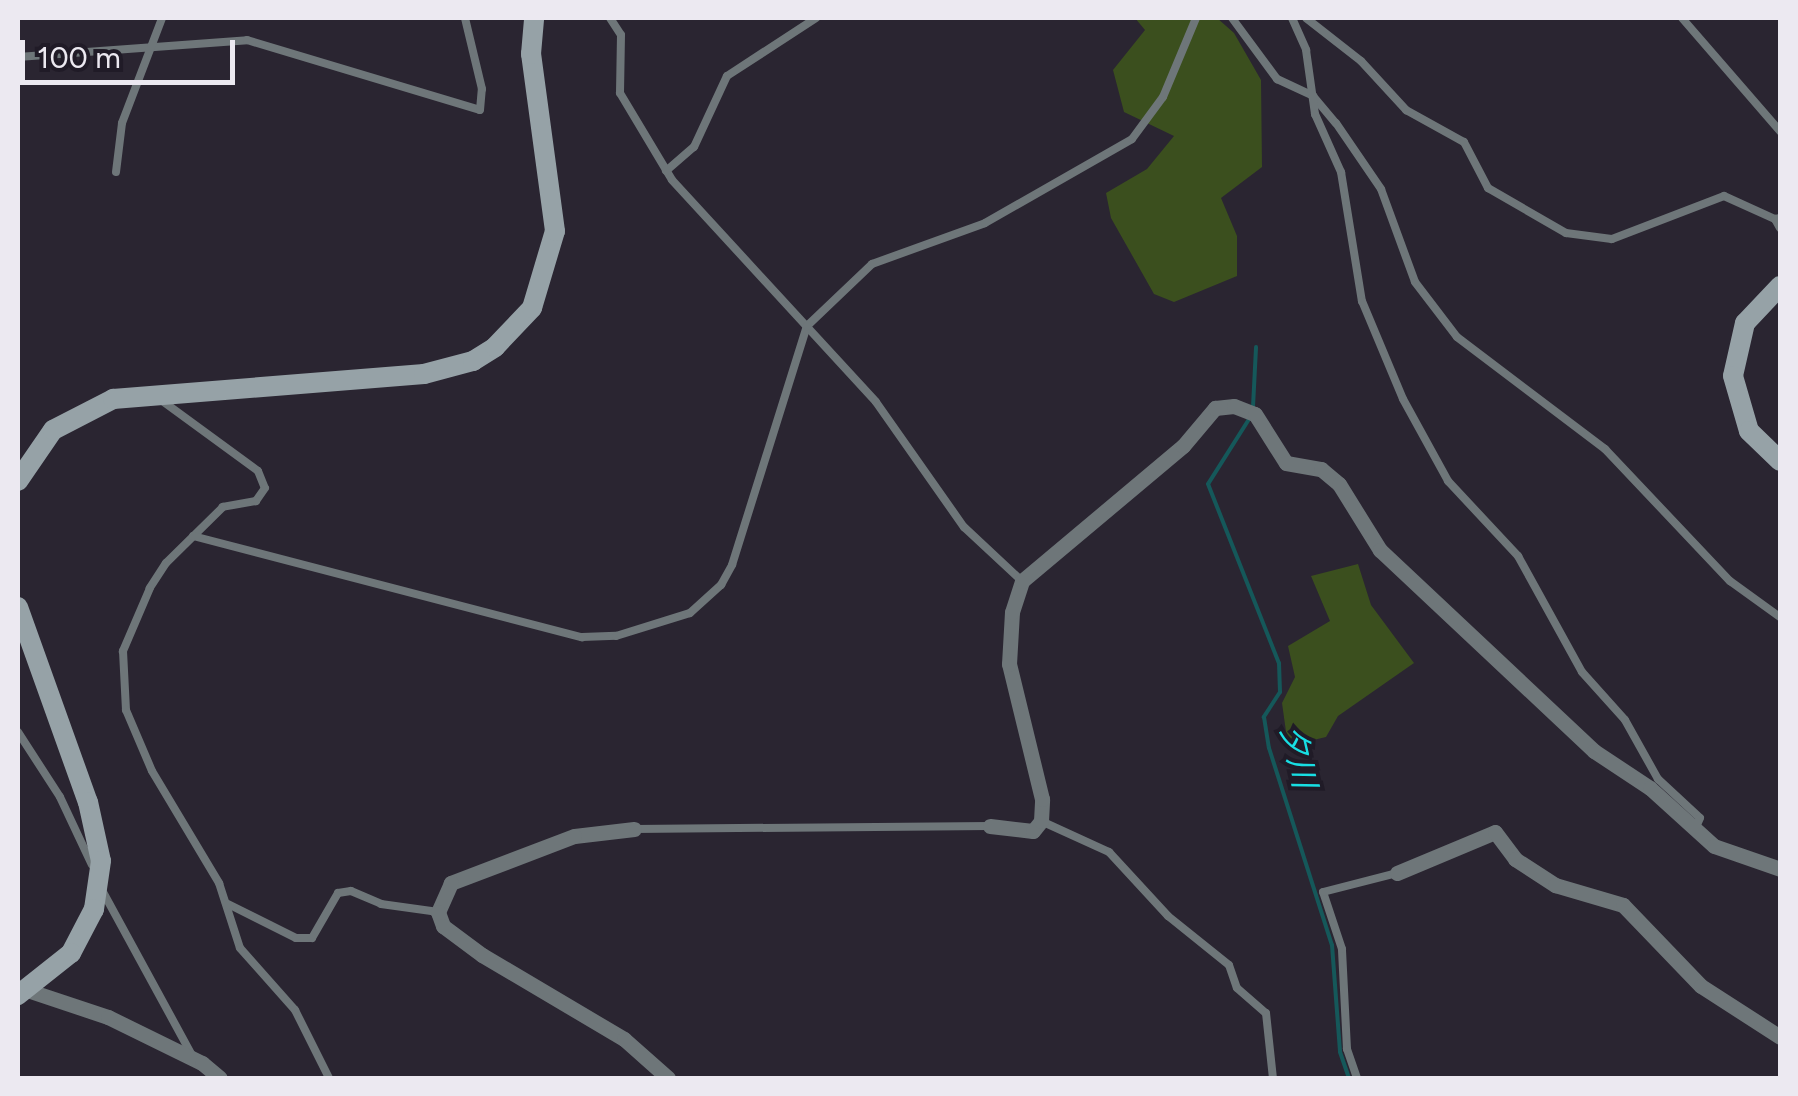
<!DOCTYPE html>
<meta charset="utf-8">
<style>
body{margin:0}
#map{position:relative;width:1798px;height:1096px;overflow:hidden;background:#2a2531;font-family:Figtree,"Noto Sans JP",sans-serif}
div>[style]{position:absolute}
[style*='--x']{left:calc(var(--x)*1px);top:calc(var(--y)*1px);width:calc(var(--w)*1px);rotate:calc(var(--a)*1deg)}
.green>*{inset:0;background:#3b4f1e}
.stream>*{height:4px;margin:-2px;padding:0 2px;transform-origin:2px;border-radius:2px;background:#15585a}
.lane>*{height:8px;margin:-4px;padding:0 4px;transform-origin:4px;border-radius:4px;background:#6e7679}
.street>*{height:15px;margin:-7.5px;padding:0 7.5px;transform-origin:7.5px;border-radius:7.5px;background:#6e7679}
.secondary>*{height:20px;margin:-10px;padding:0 10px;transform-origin:10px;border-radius:10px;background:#96a2a7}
span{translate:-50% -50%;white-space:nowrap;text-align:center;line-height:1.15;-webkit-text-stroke:8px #201b27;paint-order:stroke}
.water-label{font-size:32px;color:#18dee3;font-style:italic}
.frame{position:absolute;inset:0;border:20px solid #ece9f1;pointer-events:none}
.scale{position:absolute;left:20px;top:40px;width:215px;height:45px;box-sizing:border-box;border:5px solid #ece9f1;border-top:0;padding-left:12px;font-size:30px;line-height:35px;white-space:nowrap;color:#ece9f1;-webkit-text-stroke:8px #201b27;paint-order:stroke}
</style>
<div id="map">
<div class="green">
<i style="clip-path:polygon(1135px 18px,1217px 18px,1234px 33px,1261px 80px,1262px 167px,1221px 198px,1237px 236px,1237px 276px,1174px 302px,1154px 294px,1111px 218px,1106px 193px,1147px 169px,1174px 136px,1124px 112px,1113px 70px,1145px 30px)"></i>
<i style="clip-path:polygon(1358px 564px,1371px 605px,1414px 663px,1338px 716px,1326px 737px,1288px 746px,1282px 703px,1295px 677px,1288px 646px,1330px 621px,1311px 576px)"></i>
</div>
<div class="stream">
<i style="--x:1253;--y:407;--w:60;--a:-87.1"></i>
<i style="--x:1251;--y:416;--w:80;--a:122.3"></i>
<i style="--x:1208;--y:484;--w:193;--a:68.4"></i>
<i style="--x:1279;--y:663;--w:29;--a:88"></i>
<i style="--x:1280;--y:692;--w:30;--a:123"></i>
<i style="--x:1264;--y:717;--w:31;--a:81"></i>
<i style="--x:1269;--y:748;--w:207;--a:72.3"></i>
<i style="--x:1332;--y:945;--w:107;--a:85.7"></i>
<i style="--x:1340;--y:1052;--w:28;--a:71"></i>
</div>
<div class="lane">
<i style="--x:610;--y:18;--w:20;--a:57"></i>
<i style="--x:621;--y:35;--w:58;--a:91"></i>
<i style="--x:620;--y:93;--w:101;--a:59.1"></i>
<i style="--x:672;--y:180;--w:301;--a:47.4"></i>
<i style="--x:876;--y:402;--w:153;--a:54.9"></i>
<i style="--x:964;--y:527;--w:79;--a:43"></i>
<i style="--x:1232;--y:18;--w:76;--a:53.6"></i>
<i style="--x:1277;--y:79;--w:40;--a:25"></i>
<i style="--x:1313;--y:96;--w:35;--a:50"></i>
<i style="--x:1336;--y:123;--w:80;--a:55.7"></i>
<i style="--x:1381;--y:189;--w:99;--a:69.9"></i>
<i style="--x:1415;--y:282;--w:69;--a:52.6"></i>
<i style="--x:1457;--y:337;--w:186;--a:37.1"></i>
<i style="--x:1605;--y:449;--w:182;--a:46.6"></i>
<i style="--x:1730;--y:581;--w:62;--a:35.8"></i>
<i style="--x:1292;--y:18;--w:35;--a:66"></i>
<i style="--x:1306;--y:50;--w:65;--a:82"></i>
<i style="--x:1315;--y:114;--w:64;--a:65.9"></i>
<i style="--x:1341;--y:172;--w:131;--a:80.8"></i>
<i style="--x:1362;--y:301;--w:106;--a:67.3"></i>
<i style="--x:1403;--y:399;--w:94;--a:61.2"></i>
<i style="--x:1448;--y:481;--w:103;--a:47"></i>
<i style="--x:1518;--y:556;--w:132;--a:61.1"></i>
<i style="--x:1582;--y:672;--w:64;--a:48.1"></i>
<i style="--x:1625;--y:720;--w:68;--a:60.8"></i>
<i style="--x:1658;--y:779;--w:57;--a:42.9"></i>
<i style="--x:1700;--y:818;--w:10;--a:114"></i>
<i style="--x:1306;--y:18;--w:70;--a:38"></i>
<i style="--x:1361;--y:61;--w:67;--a:47.4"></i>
<i style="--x:1406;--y:110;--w:66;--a:28.9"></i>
<i style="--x:1464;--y:142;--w:52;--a:62.4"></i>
<i style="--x:1488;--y:188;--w:90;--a:30"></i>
<i style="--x:1566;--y:233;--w:46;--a:7.4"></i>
<i style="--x:1612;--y:239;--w:120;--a:-21"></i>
<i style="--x:1724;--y:196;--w:56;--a:24.3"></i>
<i style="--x:1682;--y:18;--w:150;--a:49.1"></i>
<i style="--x:18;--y:57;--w:230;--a:-4.2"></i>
<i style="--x:247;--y:40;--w:243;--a:16.7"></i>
<i style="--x:480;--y:110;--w:21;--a:-85"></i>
<i style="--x:482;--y:89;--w:73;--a:-103.5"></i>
<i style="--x:666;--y:171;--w:37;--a:-41"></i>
<i style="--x:694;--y:147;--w:78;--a:-65.1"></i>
<i style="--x:727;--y:76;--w:106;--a:-33.1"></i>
<i style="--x:116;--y:172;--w:49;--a:-83"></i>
<i style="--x:122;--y:123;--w:112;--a:-69.1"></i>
<i style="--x:1780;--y:218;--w:5;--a:169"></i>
<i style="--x:1775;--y:219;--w:10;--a:61"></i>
<i style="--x:161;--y:400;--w:120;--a:36.2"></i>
<i style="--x:258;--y:471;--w:18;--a:68"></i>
<i style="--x:265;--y:488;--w:16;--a:125"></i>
<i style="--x:256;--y:501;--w:34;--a:170"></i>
<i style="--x:223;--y:507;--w:80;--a:135.5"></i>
<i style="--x:166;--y:563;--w:30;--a:123"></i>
<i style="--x:150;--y:588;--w:69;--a:113.2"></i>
<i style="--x:123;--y:651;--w:59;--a:87.1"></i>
<i style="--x:126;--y:710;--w:66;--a:66.9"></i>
<i style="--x:152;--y:771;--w:131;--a:59.1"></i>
<i style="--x:219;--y:883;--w:68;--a:72.1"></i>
<i style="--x:240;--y:948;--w:83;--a:48.4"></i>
<i style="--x:295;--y:1010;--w:76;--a:63.4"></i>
<i style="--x:193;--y:536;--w:402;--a:14.6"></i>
<i style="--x:582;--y:637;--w:34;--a:-2"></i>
<i style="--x:616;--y:636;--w:77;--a:-17.3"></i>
<i style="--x:690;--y:613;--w:42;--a:-42.1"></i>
<i style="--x:721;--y:585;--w:23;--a:-61"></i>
<i style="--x:732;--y:565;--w:250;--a:-72.6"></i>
<i style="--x:807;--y:326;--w:90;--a:-43.6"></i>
<i style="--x:872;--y:264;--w:120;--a:-19.9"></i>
<i style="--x:985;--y:223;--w:169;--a:-29.7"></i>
<i style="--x:1132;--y:139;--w:52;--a:-53.6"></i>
<i style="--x:1163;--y:97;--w:86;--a:-67.3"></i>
<i style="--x:18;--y:732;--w:77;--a:57.1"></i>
<i style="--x:60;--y:797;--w:75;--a:64.8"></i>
<i style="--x:1041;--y:821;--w:75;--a:24.5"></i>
<i style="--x:1109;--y:852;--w:87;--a:47.3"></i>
<i style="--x:1168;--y:916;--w:78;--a:38.8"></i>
<i style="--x:1229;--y:965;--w:24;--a:71"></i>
<i style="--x:1237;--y:988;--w:38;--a:41"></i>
<i style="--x:1266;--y:1013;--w:65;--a:83.9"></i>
<i style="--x:634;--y:829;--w:356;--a:-0.5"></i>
<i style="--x:103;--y:892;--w:186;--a:61.4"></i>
<i style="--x:226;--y:903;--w:78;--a:26.6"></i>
<i style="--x:296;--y:938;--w:16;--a:0"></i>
<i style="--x:312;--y:938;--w:52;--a:-60"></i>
<i style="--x:338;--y:893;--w:13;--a:-9"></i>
<i style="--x:351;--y:891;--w:33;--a:23"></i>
<i style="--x:381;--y:904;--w:58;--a:8"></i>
<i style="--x:1357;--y:1078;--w:31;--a:-109"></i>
<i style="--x:1347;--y:1049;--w:100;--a:-92.9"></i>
<i style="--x:1342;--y:949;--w:60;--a:-108.4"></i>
<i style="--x:1323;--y:892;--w:76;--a:-14.4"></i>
</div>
<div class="street">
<i style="--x:990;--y:826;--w:43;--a:6.6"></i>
<i style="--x:1033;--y:831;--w:13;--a:-51"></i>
<i style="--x:1041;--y:821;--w:22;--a:-87"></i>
<i style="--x:1042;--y:799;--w:139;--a:-103.7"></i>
<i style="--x:1009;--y:664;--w:52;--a:-86.7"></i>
<i style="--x:1012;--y:612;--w:33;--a:-72"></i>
<i style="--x:1022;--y:581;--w:210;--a:-40"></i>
<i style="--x:1183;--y:446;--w:50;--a:-49.9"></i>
<i style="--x:1215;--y:408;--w:19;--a:-6"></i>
<i style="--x:1234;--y:406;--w:22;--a:21"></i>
<i style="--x:1255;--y:414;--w:58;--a:57.7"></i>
<i style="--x:1286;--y:463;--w:36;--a:10"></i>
<i style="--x:1321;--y:469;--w:23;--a:40"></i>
<i style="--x:1339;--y:484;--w:78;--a:58.2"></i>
<i style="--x:1380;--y:550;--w:294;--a:43.2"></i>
<i style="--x:1594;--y:751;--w:67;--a:33.5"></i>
<i style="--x:1650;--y:788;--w:86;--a:42.2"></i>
<i style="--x:1714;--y:846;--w:70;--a:19.2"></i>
<i style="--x:634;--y:829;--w:60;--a:173.3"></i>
<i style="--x:574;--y:836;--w:132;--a:159.1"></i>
<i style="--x:451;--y:883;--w:32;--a:114"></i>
<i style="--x:438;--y:912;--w:15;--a:70"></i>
<i style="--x:443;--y:926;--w:49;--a:36.6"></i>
<i style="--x:482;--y:955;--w:165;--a:30.6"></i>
<i style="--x:624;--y:1039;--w:59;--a:41.6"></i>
<i style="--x:1397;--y:873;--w:106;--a:-22.7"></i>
<i style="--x:1495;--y:832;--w:34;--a:53"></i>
<i style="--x:1515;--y:859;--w:48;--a:33"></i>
<i style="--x:1555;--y:885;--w:71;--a:16.4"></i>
<i style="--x:1623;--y:905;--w:112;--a:46.1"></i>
<i style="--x:1701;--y:986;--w:94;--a:32.8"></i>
<i style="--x:21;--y:988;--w:92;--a:18.4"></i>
<i style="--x:108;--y:1017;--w:105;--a:26.1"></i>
<i style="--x:202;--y:1063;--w:23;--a:40"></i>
</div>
<div class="secondary">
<i style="--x:1780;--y:286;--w:51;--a:133.4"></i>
<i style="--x:1745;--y:323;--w:54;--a:102.8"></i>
<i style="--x:1733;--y:376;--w:57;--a:73.8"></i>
<i style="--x:1749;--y:431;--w:43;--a:44.1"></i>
<i style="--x:18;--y:481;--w:62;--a:-55.5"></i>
<i style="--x:53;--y:430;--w:68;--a:-27.3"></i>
<i style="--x:113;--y:399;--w:312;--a:-4.6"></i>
<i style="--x:424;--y:374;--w:51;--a:-14.9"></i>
<i style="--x:473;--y:361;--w:26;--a:-32"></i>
<i style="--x:495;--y:347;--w:54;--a:-46.5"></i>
<i style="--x:532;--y:308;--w:80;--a:-73.4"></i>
<i style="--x:555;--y:231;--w:179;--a:-97.7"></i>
<i style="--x:531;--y:54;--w:36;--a:-85"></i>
<i style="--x:18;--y:607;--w:207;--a:70.3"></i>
<i style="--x:88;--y:802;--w:60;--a:77.6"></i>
<i style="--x:101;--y:861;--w:49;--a:98.3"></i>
<i style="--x:94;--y:909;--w:50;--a:117.6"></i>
<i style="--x:71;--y:953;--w:68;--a:141.6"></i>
</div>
<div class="water-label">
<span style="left:1298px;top:756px;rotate:77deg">夕川</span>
</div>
<div class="frame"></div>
<div class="scale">100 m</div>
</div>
